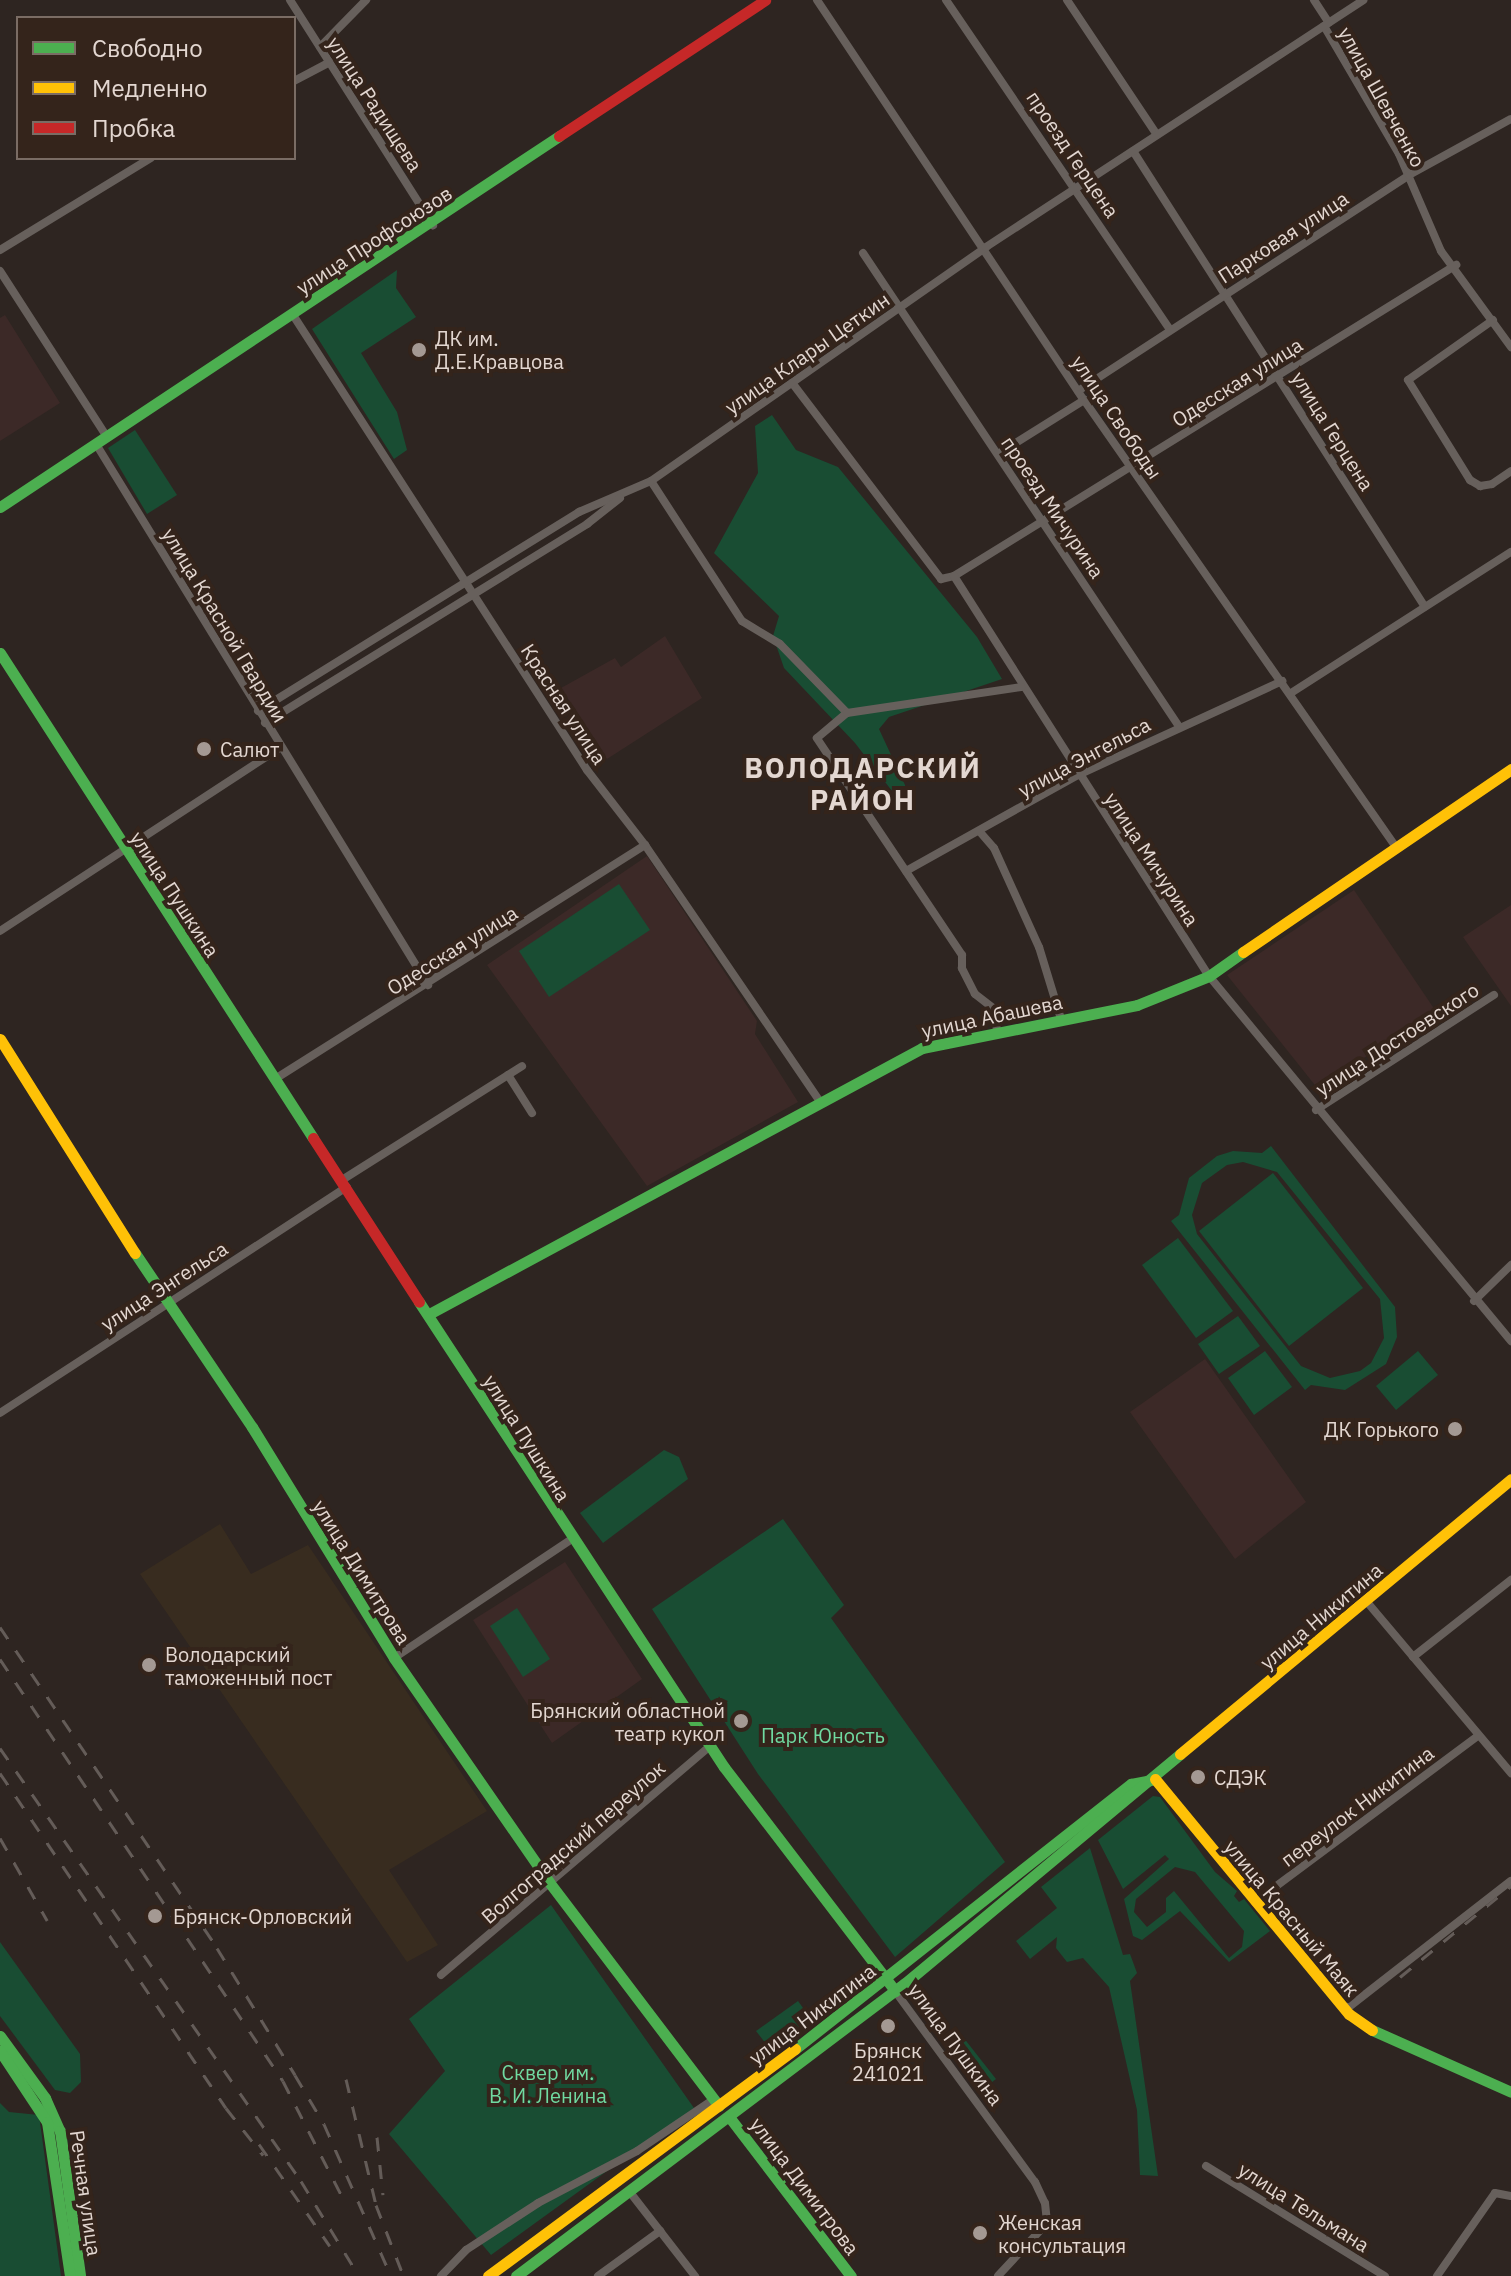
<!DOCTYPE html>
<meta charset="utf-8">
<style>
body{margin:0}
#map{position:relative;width:1511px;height:2276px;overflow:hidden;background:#2e2521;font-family:"IBM Plex Sans",sans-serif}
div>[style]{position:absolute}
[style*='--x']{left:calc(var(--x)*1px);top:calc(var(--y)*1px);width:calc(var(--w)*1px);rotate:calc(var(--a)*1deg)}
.commercial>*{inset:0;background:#382c1f}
.education>*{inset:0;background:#3c2927}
.green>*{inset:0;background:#194d33}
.street>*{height:8px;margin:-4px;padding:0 4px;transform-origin:4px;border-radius:4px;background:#67605c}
.fast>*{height:11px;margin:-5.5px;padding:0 5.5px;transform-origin:5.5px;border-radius:5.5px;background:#4caf50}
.slow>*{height:11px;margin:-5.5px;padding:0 5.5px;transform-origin:5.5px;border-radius:5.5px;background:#ffc107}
.jam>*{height:11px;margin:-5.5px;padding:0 5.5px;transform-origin:5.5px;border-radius:5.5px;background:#c62828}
.rail>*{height:3px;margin-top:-1.5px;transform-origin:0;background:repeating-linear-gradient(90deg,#645c58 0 14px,transparent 0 28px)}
.dots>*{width:22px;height:22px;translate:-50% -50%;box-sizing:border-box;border:4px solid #34241b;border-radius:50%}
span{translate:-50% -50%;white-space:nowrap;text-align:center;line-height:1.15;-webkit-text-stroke:8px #34241b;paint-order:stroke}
.street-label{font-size:20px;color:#e3d7d1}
.poi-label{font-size:20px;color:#e3d7d1}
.left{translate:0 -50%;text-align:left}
.right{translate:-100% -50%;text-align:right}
.park-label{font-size:20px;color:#70daa1}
.district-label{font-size:28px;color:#e3d7d1;font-weight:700;letter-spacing:2px}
.legend{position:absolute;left:16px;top:16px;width:280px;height:144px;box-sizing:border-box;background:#34241b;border:2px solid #7a6c64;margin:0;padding:10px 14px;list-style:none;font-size:24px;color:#e3d7d1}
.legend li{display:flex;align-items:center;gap:16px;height:40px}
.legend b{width:40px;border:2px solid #7a6c64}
</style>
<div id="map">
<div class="commercial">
<i style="clip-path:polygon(220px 1524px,251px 1574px,308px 1545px,487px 1811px,389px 1870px,438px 1945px,407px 1962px,140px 1574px)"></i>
</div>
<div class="education">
<i style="clip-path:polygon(5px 315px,60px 403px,0 441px,0 318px)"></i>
<i style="clip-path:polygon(665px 636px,702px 698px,607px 759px,561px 688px,615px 658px,621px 667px)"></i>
<i style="clip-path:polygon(647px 856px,757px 1021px,755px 1034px,798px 1102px,647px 1186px,487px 965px)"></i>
<i style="clip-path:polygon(1354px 890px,1435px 1010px,1318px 1089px,1227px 975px)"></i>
<i style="clip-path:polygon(1511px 905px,1511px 1006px,1463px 937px)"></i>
<i style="clip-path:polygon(1205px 1359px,1306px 1502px,1235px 1559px,1130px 1412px)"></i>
<i style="clip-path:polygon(565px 1562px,642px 1679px,552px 1743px,473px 1620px)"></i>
</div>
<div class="green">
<i style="clip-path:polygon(397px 270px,396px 288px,416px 317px,361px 353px,397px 412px,407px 450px,394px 459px,312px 329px)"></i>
<i style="clip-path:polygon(772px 415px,796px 450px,838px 467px,977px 637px,1002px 679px,889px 717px,879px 729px,905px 785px,909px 813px,855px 743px,784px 668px,773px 636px,779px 616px,714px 553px,758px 473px,755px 426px)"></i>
<i style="clip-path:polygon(135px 430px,177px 495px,147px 514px,108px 448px)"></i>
<i style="clip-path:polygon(619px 884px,650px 930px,549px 997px,519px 951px)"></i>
<i style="clip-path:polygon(evenodd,1271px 1146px,1395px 1307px,1397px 1337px,1386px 1364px,1345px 1390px,1311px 1385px,1305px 1390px,1171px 1221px,1179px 1215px,1189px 1178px,1217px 1156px,1233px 1151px,1262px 1153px,1271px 1146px,1243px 1162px,1277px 1172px,1380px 1299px,1384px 1338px,1371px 1363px,1360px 1371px,1330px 1378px,1301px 1366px,1197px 1234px,1192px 1215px,1202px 1183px,1227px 1165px,1243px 1162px)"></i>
<i style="clip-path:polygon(1273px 1173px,1363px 1288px,1289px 1346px,1199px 1231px)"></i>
<i style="clip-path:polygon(1178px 1238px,1233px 1311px,1196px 1338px,1142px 1265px)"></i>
<i style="clip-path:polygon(1238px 1316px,1260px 1346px,1219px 1374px,1198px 1344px)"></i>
<i style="clip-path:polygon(1265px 1351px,1292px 1387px,1254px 1415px,1228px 1378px)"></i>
<i style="clip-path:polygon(1418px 1351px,1438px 1375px,1396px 1410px,1376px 1386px)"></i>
<i style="clip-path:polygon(664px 1450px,679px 1457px,688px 1479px,603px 1543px,580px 1513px)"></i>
<i style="clip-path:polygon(783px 1519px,844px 1605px,831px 1618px,1005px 1862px,895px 1957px,758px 1774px,652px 1609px)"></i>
<i style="clip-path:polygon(517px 1608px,550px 1659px,523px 1677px,490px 1626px)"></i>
<i style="clip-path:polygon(evenodd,1153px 1796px,1160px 1797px,1215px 1872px,1237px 1891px,1234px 1896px,1239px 1902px,1244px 1899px,1270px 1931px,1229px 1962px,1180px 1911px,1142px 1940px,1133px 1936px,1124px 1899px,1169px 1859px,1165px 1855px,1123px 1889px,1098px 1840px,1153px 1796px,1175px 1867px,1195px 1872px,1244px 1931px,1242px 1947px,1229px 1958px,1174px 1891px,1166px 1898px,1166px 1912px,1147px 1927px,1134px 1912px,1136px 1899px,1175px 1867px)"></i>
<i style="clip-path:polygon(1090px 1848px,1123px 1955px,1130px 1954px,1137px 1973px,1130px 1981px,1158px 2176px,1140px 2175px,1137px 2110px,1109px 1987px,1083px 1958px,1067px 1962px,1056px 1948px,1057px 1937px,1030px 1959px,1016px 1941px,1057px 1908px,1041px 1887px)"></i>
<i style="clip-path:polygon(551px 1905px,694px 2108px,491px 2255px,389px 2134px,445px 2071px,409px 2019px)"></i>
<i style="clip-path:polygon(0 1942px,80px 2054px,81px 2082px,70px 2093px,55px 2090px,0 2016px)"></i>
<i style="clip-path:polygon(798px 2001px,814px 2023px,773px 2053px,756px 2031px)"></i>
<i style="clip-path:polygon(963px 2037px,996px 2079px,982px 2090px,949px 2048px)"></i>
<i style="clip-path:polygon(0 2103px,9px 2112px,39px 2115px,61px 2276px,0 2276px)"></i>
</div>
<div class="street">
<i style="--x:290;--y:0;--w:267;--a:57.6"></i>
<i style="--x:817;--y:0;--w:481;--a:56.3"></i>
<i style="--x:1084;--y:400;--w:545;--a:55.09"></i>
<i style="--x:946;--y:0;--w:398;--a:55.8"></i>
<i style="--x:1067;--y:0;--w:162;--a:56.3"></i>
<i style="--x:1314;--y:0;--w:27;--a:57"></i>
<i style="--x:1324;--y:26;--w:148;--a:59.6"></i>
<i style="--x:1399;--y:154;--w:106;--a:66.6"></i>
<i style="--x:1441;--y:251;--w:119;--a:53.9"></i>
<i style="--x:320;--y:47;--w:66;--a:-45.6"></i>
<i style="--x:294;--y:81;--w:41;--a:-27.8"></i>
<i style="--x:1133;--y:151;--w:541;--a:57.37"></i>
<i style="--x:0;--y:250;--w:177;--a:-31.4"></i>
<i style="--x:863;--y:253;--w:567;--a:56.28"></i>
<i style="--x:0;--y:271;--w:197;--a:57.2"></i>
<i style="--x:293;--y:315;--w:542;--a:57.13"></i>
<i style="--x:587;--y:770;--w:95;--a:52.3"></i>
<i style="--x:645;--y:845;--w:311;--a:55.7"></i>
<i style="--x:1493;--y:320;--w:104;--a:144.8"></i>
<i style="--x:1408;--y:380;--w:118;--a:58.2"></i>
<i style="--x:1470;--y:480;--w:12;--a:31"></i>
<i style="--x:1480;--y:486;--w:12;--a:-9"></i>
<i style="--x:1492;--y:484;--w:23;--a:-34"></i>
<i style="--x:793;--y:384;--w:245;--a:52.8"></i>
<i style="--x:941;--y:579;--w:13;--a:-13"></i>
<i style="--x:954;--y:576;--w:591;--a:-31.78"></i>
<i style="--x:1078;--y:391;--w:395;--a:-33.1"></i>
<i style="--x:1409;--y:175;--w:116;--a:-28.8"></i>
<i style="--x:96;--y:444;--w:635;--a:58.46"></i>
<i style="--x:998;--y:454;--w:102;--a:-32.1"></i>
<i style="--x:651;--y:481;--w:167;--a:57"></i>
<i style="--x:742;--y:621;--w:44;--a:31.2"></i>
<i style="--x:780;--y:644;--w:96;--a:45.8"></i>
<i style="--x:954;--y:576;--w:474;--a:57.5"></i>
<i style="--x:1209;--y:976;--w:474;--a:50.4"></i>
<i style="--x:1291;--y:693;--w:261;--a:-32.7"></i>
<i style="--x:258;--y:711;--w:378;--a:-31.8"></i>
<i style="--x:579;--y:512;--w:78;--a:-23.3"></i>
<i style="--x:651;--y:481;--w:409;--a:-34.9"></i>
<i style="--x:986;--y:247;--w:451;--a:-33.2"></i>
<i style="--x:265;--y:723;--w:379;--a:-31.7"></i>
<i style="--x:587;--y:524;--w:42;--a:-38.2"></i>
<i style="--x:980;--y:832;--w:21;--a:49"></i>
<i style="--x:994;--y:848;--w:109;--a:65.6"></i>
<i style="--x:1039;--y:947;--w:75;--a:73"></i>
<i style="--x:906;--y:871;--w:197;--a:-29.2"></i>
<i style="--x:1078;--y:775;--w:225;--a:-24.7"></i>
<i style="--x:0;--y:931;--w:334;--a:-33.2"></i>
<i style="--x:997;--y:1030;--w:22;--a:-100"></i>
<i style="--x:993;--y:1008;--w:23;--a:-142"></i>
<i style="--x:975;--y:994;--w:29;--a:-117"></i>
<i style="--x:962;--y:968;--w:13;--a:-90"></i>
<i style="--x:962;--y:955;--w:261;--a:-123.8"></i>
<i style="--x:817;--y:738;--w:39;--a:-40"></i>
<i style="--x:847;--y:713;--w:176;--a:-8.5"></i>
<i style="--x:508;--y:1075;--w:45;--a:57.7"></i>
<i style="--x:275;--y:1079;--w:438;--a:-32.3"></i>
<i style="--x:1316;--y:1110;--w:212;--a:-32.9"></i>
<i style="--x:342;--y:1180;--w:213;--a:-32.3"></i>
<i style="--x:1474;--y:1301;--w:52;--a:-44.2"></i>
<i style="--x:0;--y:1413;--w:414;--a:-33.1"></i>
<i style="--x:1367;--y:1602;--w:224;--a:49.9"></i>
<i style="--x:1413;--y:1657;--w:125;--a:-38.2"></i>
<i style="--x:394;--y:1658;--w:212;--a:-33.8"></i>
<i style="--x:1255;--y:1902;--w:278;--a:-36.7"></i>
<i style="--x:441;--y:1975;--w:353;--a:-40.4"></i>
<i style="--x:895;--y:1991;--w:237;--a:53.8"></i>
<i style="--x:1035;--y:2182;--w:23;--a:65"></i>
<i style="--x:1045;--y:2203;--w:20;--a:84"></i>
<i style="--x:1047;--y:2223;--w:72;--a:132.8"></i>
<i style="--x:1345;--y:2010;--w:210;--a:-37.9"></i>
<i style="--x:1206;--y:2166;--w:210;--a:31.6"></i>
<i style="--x:629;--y:2191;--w:108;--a:52.2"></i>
<i style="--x:441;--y:2276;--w:36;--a:-46"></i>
<i style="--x:466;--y:2250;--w:86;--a:-33.1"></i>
<i style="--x:538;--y:2203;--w:112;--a:-27.7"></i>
<i style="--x:637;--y:2151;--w:93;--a:-34"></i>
<i style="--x:598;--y:2276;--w:77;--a:-36"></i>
<i style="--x:1437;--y:2276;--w:101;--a:-55.1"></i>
<i style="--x:1495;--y:2193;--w:16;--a:11"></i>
</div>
<div class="fast">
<i style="--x:0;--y:507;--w:671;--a:-33.57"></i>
<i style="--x:0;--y:653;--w:577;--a:57.16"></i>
<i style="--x:135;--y:1253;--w:210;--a:56.1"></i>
<i style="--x:252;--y:1427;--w:271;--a:58.4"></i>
<i style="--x:394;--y:1658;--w:272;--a:55.3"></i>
<i style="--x:549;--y:1882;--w:281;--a:52.8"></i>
<i style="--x:419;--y:1302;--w:556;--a:56.74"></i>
<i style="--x:724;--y:1767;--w:282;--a:52.6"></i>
<i style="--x:429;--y:1314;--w:560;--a:-28.35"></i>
<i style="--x:922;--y:1048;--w:219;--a:-11.3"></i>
<i style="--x:1137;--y:1005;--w:78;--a:-21.9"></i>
<i style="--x:1209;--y:976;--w:42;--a:-35.2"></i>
<i style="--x:1372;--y:2030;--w:152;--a:24"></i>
<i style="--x:0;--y:2036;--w:77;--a:54"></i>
<i style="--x:45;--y:2098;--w:36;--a:66"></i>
<i style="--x:60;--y:2131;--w:146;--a:82.1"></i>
<i style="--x:795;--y:2049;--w:428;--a:-38.3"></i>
<i style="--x:1131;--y:1784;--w:20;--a:-11"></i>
<i style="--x:0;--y:2051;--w:85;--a:56.5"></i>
<i style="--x:47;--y:2122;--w:156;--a:81.5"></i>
<i style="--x:730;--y:2118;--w:199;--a:52.6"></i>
<i style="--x:516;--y:2276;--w:486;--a:-37"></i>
<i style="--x:904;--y:1984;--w:359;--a:-39.8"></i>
</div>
<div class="slow">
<i style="--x:1243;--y:952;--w:325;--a:-34.3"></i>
<i style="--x:0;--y:1039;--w:253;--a:57.8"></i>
<i style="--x:1180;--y:1754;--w:430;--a:-39.7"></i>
<i style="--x:1155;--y:1779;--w:305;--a:50.5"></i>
<i style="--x:1349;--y:2014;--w:28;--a:35"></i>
<i style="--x:488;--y:2276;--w:382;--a:-36.5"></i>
</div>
<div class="jam">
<i style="--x:559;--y:136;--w:247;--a:-33.4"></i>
<i style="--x:313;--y:1138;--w:195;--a:57.1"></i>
</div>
<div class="rail">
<i style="--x:0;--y:1627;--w:387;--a:55.9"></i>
<i style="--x:217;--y:1948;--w:149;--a:58.4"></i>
<i style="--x:295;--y:2075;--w:57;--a:59.4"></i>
<i style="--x:324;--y:2124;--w:166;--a:66.2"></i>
<i style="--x:0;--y:1659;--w:508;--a:56.15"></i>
<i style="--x:283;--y:2081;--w:136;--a:62.9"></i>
<i style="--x:0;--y:1748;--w:527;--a:55.19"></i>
<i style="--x:301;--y:2181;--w:111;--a:58.6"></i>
<i style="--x:0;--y:1773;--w:404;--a:56"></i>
<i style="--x:226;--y:2108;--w:60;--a:51.8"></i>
<i style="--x:0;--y:1838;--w:95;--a:60.2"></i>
<i style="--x:1400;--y:1977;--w:144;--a:-39.3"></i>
<i style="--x:346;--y:2079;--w:130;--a:76.6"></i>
<i style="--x:376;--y:2205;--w:72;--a:68.8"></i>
<i style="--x:377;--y:2137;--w:58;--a:84.1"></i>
<i style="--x:259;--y:2144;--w:124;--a:55.2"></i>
</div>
<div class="dots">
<i style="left:419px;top:350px;background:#a49993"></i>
<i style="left:204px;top:749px;background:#a49993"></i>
<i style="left:1455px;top:1429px;background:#a49993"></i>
<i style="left:149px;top:1665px;background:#a49993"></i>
<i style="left:741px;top:1721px;background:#a49993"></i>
<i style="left:1198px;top:1777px;background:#a49993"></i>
<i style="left:155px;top:1916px;background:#a49993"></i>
<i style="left:888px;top:2026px;background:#a49993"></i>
<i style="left:980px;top:2233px;background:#a49993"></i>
</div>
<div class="street-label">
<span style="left:1382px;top:97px;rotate:61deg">улица Шевченко</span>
<span style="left:375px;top:104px;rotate:57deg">улица Радищева</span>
<span style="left:1073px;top:154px;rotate:56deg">проезд Герцена</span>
<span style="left:1283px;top:237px;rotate:-33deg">Парковая улица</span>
<span style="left:374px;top:240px;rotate:-33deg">улица Профсоюзов</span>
<span style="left:807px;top:353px;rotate:-35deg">улица Клары Цеткин</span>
<span style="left:1237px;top:382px;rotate:-32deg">Одесская улица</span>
<span style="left:1117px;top:417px;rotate:56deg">улица Свободы</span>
<span style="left:1333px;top:431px;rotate:58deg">улица Герцена</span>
<span style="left:1053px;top:507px;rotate:56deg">проезд Мичурина</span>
<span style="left:225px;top:625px;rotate:59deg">улица Красной Гвардии</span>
<span style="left:564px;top:704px;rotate:57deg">Красная улица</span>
<span style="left:1084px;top:757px;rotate:-28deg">улица Энгельса</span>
<span style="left:1152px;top:859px;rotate:57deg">улица Мичурина</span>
<span style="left:175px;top:894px;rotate:57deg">улица Пушкина</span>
<span style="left:452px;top:950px;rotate:-32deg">Одесская улица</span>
<span style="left:992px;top:1016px;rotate:-12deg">улица Абашева</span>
<span style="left:1397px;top:1039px;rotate:-33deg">улица Достоевского</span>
<span style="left:164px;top:1286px;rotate:-33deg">улица Энгельса</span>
<span style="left:527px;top:1438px;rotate:58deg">улица Пушкина</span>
<span style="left:362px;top:1572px;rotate:58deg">улица Димитрова</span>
<span style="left:1321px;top:1616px;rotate:-40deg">улица Никитина</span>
<span style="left:1357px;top:1806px;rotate:-37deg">переулок Никитина</span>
<span style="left:573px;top:1842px;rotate:-41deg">Волгоградский переулок</span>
<span style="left:1292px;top:1918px;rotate:50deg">улица Красный Маяк</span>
<span style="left:812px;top:2014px;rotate:-37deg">улица Никитина</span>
<span style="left:956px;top:2044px;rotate:54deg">улица Пушкина</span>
<span style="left:805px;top:2186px;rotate:53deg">улица Димитрова</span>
<span style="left:86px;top:2193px;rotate:82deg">Речная улица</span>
<span style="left:1304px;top:2207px;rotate:32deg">улица Тельмана</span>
</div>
<div class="poi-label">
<span class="left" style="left:435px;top:350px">ДК им.<br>Д.Е.Кравцова</span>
<span class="left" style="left:220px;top:749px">Салют</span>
<span class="right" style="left:1439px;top:1429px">ДК Горького</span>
<span class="left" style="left:165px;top:1666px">Володарский<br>таможенный пост</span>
<span class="right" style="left:725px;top:1722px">Брянский областной<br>театр кукол</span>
<span class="left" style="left:1214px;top:1777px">СДЭК</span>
<span class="left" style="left:173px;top:1916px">Брянск-Орловский</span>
<span style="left:888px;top:2062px">Брянск<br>241021</span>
<span class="left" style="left:998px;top:2234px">Женская<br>консультация</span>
</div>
<div class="park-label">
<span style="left:823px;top:1735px">Парк Юность</span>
<span style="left:548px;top:2084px">Сквер им.<br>В. И. Ленина</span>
</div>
<div class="district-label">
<span style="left:863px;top:784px">ВОЛОДАРСКИЙ<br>РАЙОН</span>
</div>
<ul class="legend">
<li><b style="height:10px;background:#4caf50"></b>Свободно</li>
<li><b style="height:10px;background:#ffc107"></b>Медленно</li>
<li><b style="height:10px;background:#c62828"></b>Пробка</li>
</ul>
</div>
